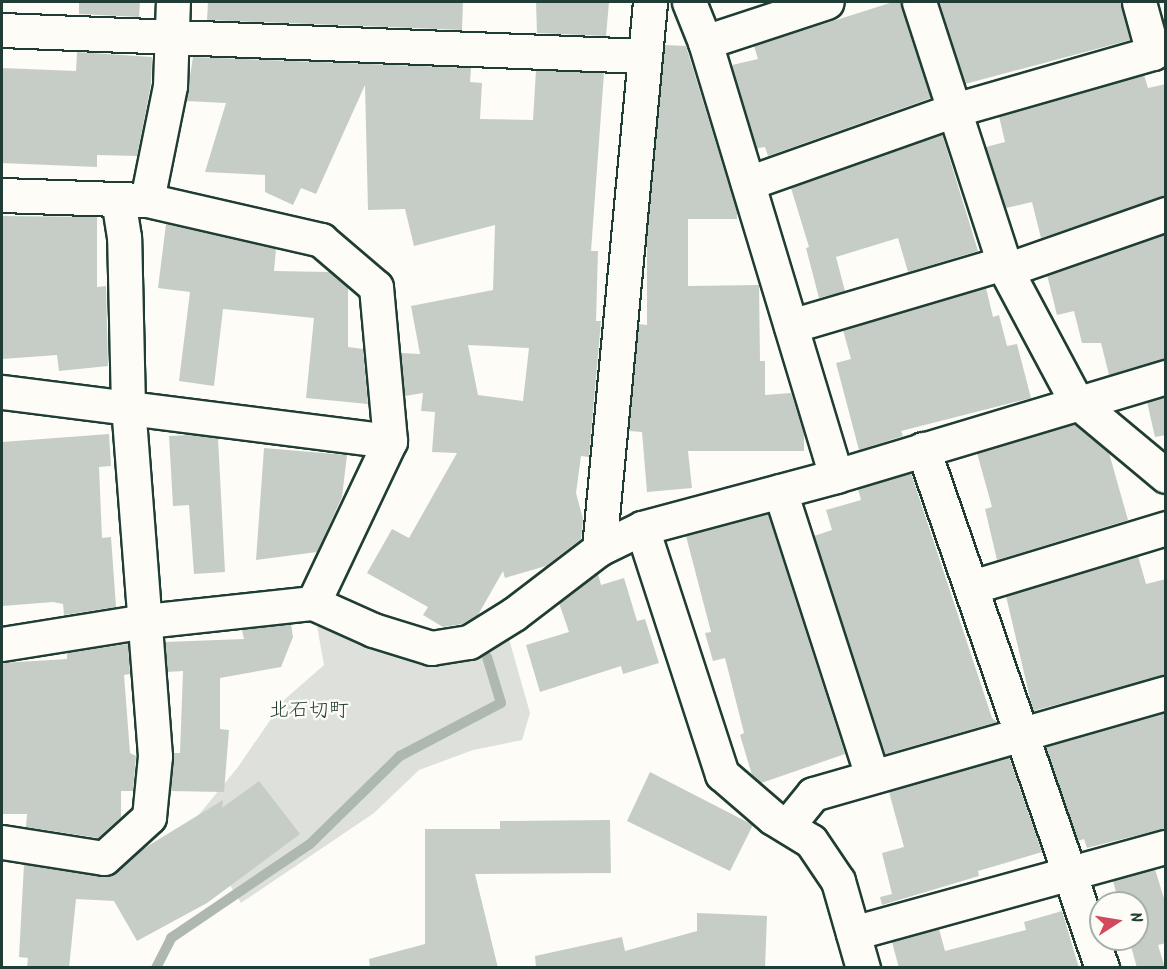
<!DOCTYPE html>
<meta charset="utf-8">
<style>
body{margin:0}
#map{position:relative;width:1167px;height:969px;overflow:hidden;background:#fdfcf7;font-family:Kalam,"Klee One",sans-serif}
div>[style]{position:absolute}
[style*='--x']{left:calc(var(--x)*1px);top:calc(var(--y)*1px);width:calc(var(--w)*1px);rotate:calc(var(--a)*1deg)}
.green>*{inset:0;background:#dde0db}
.stream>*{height:10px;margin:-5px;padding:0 5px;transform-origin:5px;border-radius:5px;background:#aeb8b1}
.building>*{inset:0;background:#c6cdc7}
.roads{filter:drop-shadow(2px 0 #1f3d34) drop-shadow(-2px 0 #1f3d34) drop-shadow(0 2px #1f3d34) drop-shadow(0 -2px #1f3d34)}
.minor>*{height:33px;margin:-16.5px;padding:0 16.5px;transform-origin:16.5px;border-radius:16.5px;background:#fdfcf7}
span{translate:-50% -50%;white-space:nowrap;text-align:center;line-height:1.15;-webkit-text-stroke:5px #fdfcf7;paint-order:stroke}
.neighbourhood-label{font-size:20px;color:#1f3d34}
.frame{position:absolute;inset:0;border:3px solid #1f3d34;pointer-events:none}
.north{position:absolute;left:1089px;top:891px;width:60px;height:60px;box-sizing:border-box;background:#fdfcf7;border:2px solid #a4b0a9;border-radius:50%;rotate:78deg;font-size:16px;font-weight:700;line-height:24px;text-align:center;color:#1f3d34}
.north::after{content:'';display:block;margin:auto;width:21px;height:27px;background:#d1495b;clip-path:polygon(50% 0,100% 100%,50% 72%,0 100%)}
</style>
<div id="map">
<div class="green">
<i style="clip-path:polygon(314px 609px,387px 642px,507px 632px,530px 713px,522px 740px,473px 750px,419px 770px,374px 813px,241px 903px,192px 823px,238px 767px,284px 700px,324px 665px)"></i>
</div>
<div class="stream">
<i style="--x:156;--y:968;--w:34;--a:-63"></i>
<i style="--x:171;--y:938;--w:168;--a:-34.1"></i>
<i style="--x:310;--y:844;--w:126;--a:-44.4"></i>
<i style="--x:400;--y:756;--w:114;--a:-27.7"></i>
<i style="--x:501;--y:703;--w:48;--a:-106.9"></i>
</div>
<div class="building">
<i style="clip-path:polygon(79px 2px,140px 2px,139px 17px,79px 14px)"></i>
<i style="clip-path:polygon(208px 2px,463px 2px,462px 30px,207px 20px)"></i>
<i style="clip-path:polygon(536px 2px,609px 2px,606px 36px,537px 33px)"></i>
<i style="clip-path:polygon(893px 2px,901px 2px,931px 98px,768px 156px,765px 147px,758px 148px,758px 154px,732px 65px,758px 59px,754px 46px)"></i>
<i style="clip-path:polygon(939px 2px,1121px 2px,1130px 40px,965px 84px)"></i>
<i style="clip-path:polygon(665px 45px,686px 46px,737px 212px,737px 219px,688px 219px,688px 286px,759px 285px,760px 361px,765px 361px,765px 395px,791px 393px,804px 434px,804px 451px,688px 451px,692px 488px,647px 492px,642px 432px,629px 431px,639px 324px,647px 325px,647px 235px)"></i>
<i style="clip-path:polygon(77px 52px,152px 57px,151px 84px,137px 156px,97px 155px,97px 167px,2px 163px,2px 68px,76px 71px)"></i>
<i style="clip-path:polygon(evenodd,193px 57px,471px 68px,470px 82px,482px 83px,480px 119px,533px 120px,536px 70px,604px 73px,591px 251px,598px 251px,596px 321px,601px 321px,589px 457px,581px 456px,576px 493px,583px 519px,581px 539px,546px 566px,505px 578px,503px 571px,478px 615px,462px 624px,443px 627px,423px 615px,428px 607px,367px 573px,392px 529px,409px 538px,457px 453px,432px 452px,435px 412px,421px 411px,423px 393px,405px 396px,401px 353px,420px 354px,411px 306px,493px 290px,495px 225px,414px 246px,405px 209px,368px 210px,365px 85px,316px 194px,301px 188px,293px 205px,265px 192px,265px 175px,205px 172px,226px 103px,186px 101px,193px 57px,468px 345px,529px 348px,523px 401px,478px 395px,468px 345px)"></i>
<i style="clip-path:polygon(1144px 75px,1148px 88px,1166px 84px,1166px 196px,1041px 238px,1032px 202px,1006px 208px,986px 147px,1005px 142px,999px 116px)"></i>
<i style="clip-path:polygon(942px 134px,978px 251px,908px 272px,898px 238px,836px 257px,845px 291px,819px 298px,806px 248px,809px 247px,791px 188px)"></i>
<i style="clip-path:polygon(2px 216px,97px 217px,97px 287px,106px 286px,108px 366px,59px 371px,57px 355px,2px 359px)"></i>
<i style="clip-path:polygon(166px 224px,276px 249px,274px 271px,329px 272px,348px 288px,348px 347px,363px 349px,368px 404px,306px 398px,314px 318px,223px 309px,214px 386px,179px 381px,190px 292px,158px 288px)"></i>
<i style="clip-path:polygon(1166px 234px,1166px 359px,1109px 375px,1101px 343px,1082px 343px,1074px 311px,1057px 315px,1047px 275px)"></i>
<i style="clip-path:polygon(986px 288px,993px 317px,999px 315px,1007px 346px,1017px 344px,1031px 398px,901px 431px,903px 436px,859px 450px,836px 363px,851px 359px,843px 330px)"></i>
<i style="clip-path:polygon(1166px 397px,1166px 435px,1155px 437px,1147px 402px)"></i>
<i style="clip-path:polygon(1074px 424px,1109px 453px,1128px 520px,997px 560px,985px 509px,992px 507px,977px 453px)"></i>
<i style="clip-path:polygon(109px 434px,111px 466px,99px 467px,102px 538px,111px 537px,116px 607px,64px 615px,63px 604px,53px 602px,2px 606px,2px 442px)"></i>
<i style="clip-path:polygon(189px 435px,218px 438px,225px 572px,194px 574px,189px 505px,173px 506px,169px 436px)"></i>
<i style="clip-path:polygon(264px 448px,347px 455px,342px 497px,317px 552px,256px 560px)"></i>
<i style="clip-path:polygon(911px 473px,992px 718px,997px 722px,885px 754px,814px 536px,832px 530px,826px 510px,861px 500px,858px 489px)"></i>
<i style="clip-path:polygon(768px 514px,845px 754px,761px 783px,752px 775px,740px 735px,744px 733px,725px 658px,713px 661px,705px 633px,711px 632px,686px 536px)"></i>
<i style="clip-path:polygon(1138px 556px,1146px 584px,1166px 579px,1166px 675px,1033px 711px,1006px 596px)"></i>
<i style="clip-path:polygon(598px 574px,601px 585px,624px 578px,637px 621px,645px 619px,659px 663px,623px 674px,621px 666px,540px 692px,526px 645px,569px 632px,559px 603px)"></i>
<i style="clip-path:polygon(291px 624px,293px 637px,281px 667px,220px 678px,220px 729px,229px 730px,224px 792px,170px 791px,174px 753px,180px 753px,183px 671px,167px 672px,165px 642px,244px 639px,242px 630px)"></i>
<i style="clip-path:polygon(128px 644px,130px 674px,124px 675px,130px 753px,136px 756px,133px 791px,121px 791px,121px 817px,98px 838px,26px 827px,27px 814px,2px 814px,2px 663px,67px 659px,67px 653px)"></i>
<i style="clip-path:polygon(1166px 713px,1166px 828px,1087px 848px,1084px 839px,1078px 841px,1046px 747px)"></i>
<i style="clip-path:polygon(1009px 757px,1042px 852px,978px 871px,979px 876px,882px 905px,880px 897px,892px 894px,882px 853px,904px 847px,889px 792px)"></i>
<i style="clip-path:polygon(650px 772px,753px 825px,730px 871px,627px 821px)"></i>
<i style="clip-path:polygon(259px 781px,300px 834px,207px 903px,137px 941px,114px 901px,76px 899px,69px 968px,27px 968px,28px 958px,19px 957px,24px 864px,110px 876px,138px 852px,223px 800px,222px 808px)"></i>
<i style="clip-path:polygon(610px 820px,611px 873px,475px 874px,498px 968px,370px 968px,369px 959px,425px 944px,425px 829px,500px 829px,500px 821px)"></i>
<i style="clip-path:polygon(1155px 869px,1166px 905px,1166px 943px,1158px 945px,1165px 968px,1137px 968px,1129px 939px,1137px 939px,1137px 903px,1119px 903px,1113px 881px)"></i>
<i style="clip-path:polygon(1062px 911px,1079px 968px,899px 968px,892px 942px,939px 929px,945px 951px,1026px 930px,1024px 922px)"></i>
<i style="clip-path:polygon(697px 913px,767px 916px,765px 968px,536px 968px,535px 956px,622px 937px,625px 951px,697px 931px)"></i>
</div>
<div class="roads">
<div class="minor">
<i style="--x:689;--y:2;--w:43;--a:68.2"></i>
<i style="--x:705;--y:42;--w:453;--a:73.2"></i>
<i style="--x:919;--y:2;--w:282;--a:72"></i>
<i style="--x:1006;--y:270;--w:149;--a:61.9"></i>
<i style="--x:1076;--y:401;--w:117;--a:39.8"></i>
<i style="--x:2;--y:30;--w:642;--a:2.32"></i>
<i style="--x:705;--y:42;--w:128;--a:-18.2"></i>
<i style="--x:748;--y:183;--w:219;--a:-19.5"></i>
<i style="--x:954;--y:110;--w:207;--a:-16"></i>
<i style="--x:1153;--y:53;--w:53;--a:-105.4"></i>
<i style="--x:2;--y:195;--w:145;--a:2"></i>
<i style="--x:147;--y:200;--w:116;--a:-78.6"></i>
<i style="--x:170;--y:86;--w:84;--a:-88"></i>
<i style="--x:147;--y:200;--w:179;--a:12.9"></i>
<i style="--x:321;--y:240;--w:72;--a:40.5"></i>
<i style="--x:376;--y:287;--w:155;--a:84.8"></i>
<i style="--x:390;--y:441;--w:179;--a:115.4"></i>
<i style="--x:1006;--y:270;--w:170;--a:-19.3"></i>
<i style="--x:791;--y:326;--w:222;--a:-16.5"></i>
<i style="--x:2;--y:392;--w:391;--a:7.2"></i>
<i style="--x:923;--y:449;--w:549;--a:70.97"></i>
<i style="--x:780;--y:491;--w:299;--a:72.1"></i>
<i style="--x:642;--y:528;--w:259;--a:72"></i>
<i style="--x:722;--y:774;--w:67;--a:40.8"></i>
<i style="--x:773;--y:818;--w:44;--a:31.2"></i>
<i style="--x:811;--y:841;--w:48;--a:56"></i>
<i style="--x:838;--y:881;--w:91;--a:74"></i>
<i style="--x:599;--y:549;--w:549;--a:-84.67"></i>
<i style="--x:972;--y:587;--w:203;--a:-16.9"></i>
<i style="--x:2;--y:644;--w:146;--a:-9.1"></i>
<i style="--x:146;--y:621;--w:168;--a:-6.2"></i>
<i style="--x:313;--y:603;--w:66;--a:24.2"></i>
<i style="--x:373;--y:630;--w:61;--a:17.2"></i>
<i style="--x:431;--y:648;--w:38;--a:-9"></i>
<i style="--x:469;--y:642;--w:53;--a:-31.9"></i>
<i style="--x:514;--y:614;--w:107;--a:-37.4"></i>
<i style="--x:599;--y:549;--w:48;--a:-26"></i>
<i style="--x:642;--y:528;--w:201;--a:-15"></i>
<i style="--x:836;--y:476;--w:345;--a:-16.7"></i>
<i style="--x:787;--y:826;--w:41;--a:-50.9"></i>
<i style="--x:813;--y:794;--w:367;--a:-16"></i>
<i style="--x:2;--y:842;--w:103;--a:8.9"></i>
<i style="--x:104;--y:858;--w:61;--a:-42.3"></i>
<i style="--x:149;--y:817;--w:61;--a:-84.4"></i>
<i style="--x:155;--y:756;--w:350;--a:-94.4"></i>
<i style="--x:128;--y:407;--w:170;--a:-91.3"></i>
<i style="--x:124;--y:237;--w:37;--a:-99"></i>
<i style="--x:853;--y:933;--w:325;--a:-15.4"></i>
</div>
</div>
<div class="neighbourhood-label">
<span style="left:309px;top:711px">北石切町</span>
</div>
<div class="frame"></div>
<div class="north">N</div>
</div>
